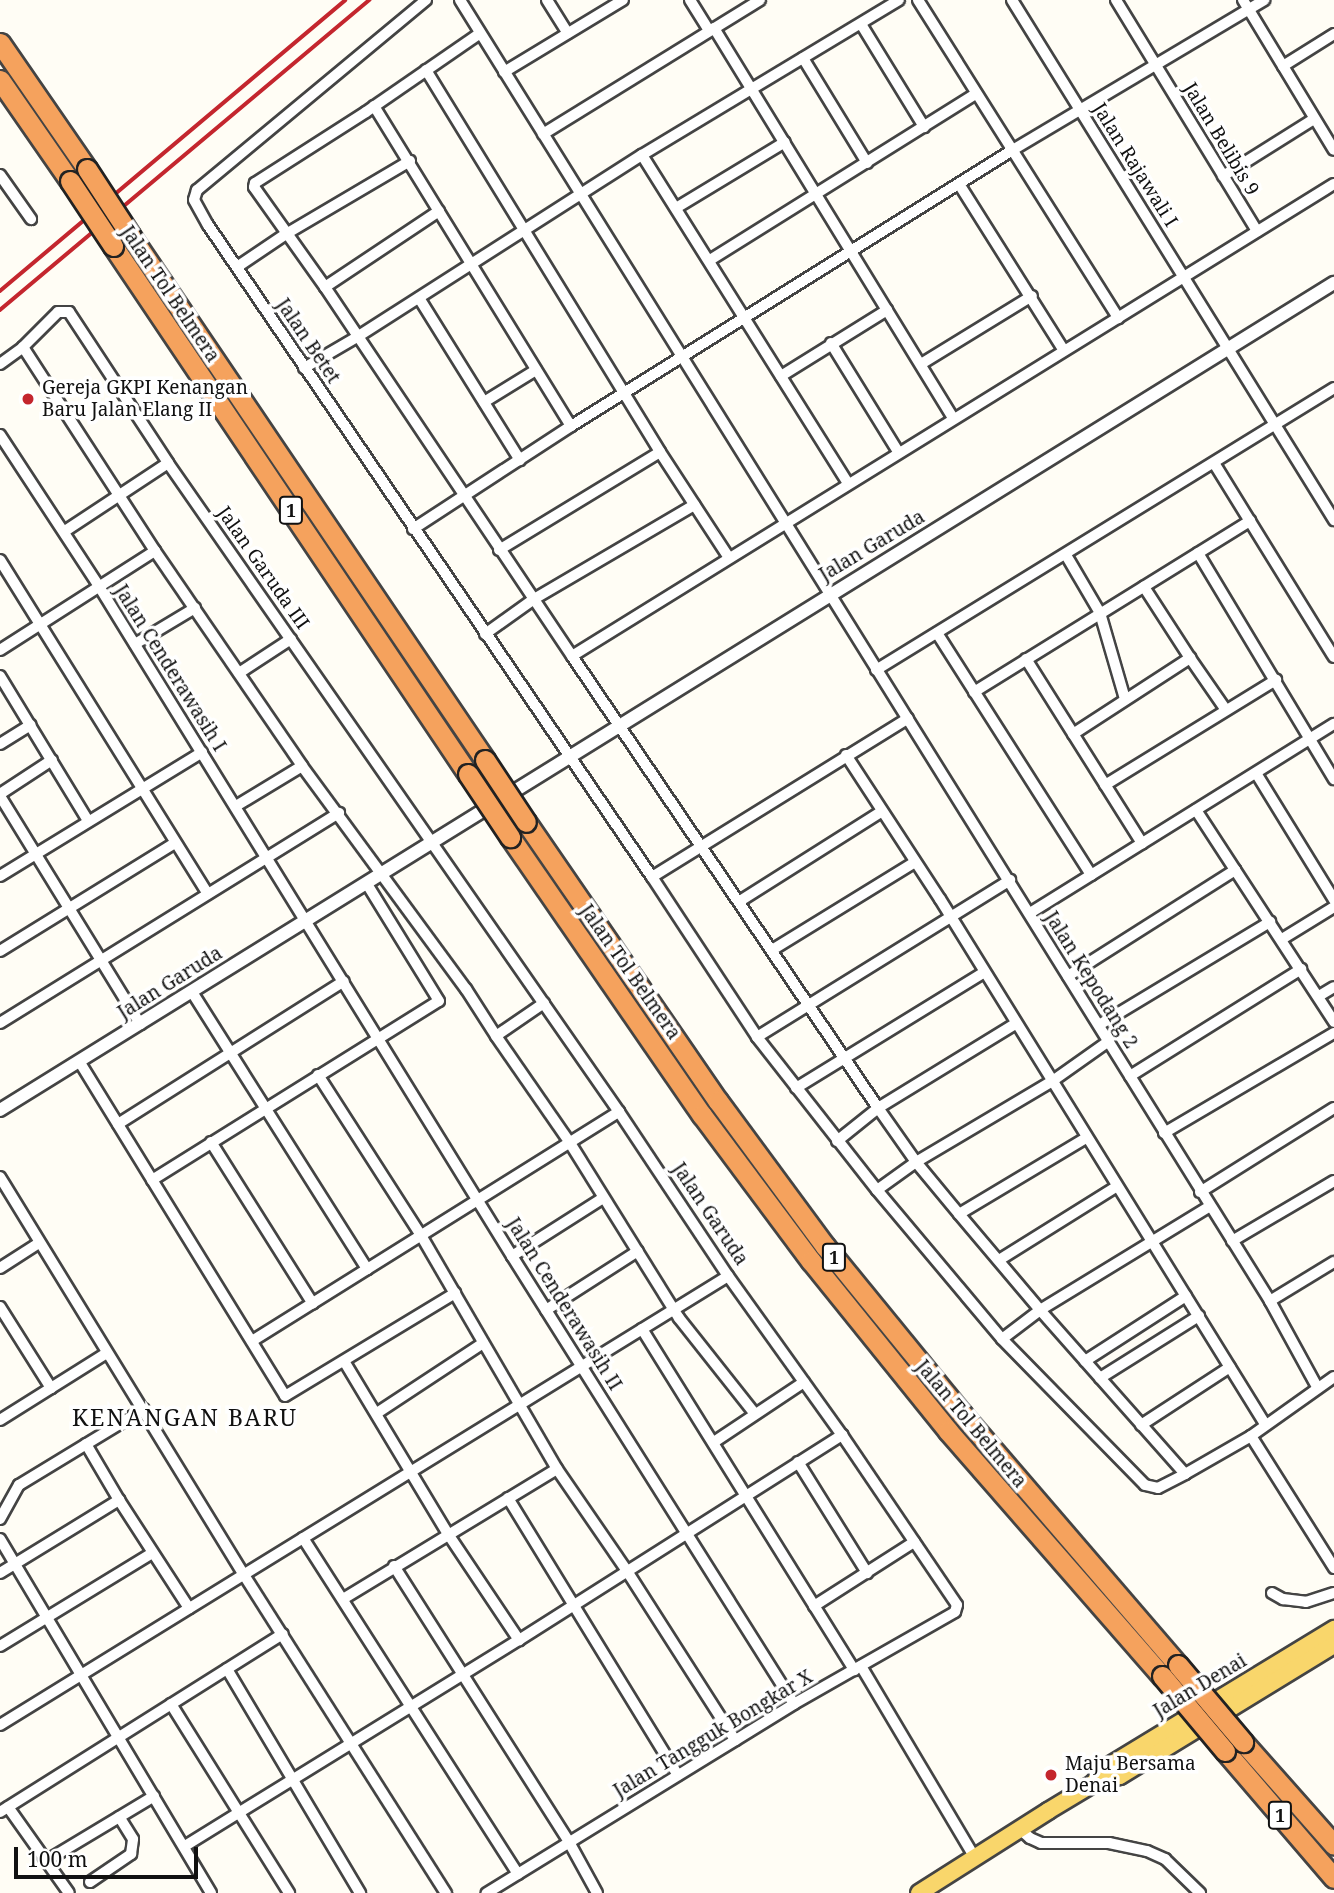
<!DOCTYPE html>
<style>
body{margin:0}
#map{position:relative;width:1334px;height:1893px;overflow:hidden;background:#fffdf5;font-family:"Noto Serif",serif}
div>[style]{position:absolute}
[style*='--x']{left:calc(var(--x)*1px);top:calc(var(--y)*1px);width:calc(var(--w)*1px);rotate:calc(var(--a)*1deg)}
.roads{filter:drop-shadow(2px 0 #444) drop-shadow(-2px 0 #444) drop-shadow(0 2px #444) drop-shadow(0 -2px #444)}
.minor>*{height:10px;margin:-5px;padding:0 5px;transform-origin:5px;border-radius:5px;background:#fff}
.tertiary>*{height:12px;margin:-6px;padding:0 6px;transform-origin:6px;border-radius:6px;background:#fff}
.primary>*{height:16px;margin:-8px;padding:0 8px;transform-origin:8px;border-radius:8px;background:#f9d66b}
.motorway>*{height:19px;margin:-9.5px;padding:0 9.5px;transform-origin:9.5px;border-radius:9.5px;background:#f5a25d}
.rail>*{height:3.5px;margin:-1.75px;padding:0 1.75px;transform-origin:1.75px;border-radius:1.75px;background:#c4262e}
.bridges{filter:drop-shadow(2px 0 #222) drop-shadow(-2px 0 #222) drop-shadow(0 2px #222) drop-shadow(0 -2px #222)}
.motorway-bridge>*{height:19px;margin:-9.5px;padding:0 9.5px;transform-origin:9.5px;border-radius:9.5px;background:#f5a25d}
.dots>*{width:19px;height:19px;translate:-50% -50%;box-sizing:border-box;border:4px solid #fff;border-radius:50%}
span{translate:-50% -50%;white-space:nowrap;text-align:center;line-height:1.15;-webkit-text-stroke:7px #fff;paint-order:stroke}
.shield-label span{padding:2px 5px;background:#fff;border:2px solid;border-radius:5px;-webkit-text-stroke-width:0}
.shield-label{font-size:18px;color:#111;font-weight:700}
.street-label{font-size:19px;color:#111}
.poi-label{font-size:19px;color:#111}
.left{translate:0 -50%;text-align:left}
.quarter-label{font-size:23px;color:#111;letter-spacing:2px}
.scale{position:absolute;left:14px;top:1847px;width:184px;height:32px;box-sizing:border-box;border:4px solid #111;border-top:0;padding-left:9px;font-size:21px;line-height:24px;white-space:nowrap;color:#111;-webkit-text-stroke:5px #fff;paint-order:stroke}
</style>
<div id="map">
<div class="roads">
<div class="minor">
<i style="--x:426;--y:0;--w:298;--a:140.3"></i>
<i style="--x:197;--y:190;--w:10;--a:107"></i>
<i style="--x:194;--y:200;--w:29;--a:61"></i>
<i style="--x:208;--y:225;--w:789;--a:55.75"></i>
<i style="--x:652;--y:877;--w:191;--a:56.7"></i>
<i style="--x:757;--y:1037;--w:194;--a:51.9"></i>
<i style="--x:877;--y:1190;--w:194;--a:50"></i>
<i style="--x:1002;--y:1339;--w:204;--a:45.6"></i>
<i style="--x:1145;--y:1485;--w:13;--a:13"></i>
<i style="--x:1158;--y:1488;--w:30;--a:-27"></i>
<i style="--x:1185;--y:1474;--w:76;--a:-29.9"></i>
<i style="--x:1251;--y:1436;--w:102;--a:-35.4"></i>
<i style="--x:460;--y:0;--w:1533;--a:58.09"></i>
<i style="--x:1270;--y:1301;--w:98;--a:61.3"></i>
<i style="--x:547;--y:0;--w:39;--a:58"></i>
<i style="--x:690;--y:0;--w:36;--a:58"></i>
<i style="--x:918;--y:0;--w:376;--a:57.8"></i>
<i style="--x:1012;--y:0;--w:612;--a:58.23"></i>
<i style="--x:1116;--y:0;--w:271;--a:58.6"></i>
<i style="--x:1243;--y:0;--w:175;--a:58.8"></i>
<i style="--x:861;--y:24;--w:121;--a:58.5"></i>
<i style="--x:714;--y:28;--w:457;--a:58.5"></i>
<i style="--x:479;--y:34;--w:137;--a:145.4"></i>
<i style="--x:366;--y:112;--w:132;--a:147.4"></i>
<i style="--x:255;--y:183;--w:4;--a:104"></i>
<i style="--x:254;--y:187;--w:123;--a:54.6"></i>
<i style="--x:325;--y:287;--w:444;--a:56.2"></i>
<i style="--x:572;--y:656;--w:896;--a:-31.78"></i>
<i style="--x:803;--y:58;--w:123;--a:58.6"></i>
<i style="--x:1283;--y:66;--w:60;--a:-32.1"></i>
<i style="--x:426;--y:70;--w:448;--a:58.5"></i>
<i style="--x:660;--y:452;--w:126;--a:56.9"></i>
<i style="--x:504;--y:72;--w:139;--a:-31.2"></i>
<i style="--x:374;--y:106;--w:376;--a:58.4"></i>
<i style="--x:543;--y:134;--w:255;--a:-31.7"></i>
<i style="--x:642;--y:155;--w:388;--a:57.9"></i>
<i style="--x:0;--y:175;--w:54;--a:54.8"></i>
<i style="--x:1223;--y:176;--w:107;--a:-32.1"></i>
<i style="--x:959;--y:184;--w:195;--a:57.8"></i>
<i style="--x:676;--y:208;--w:127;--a:-31.2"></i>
<i style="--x:710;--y:260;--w:314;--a:-32"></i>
<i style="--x:237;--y:267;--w:59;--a:-34"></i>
<i style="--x:286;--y:234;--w:144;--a:-30.5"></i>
<i style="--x:325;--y:287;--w:137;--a:-33.7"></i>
<i style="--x:419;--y:298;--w:191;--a:58.1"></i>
<i style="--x:831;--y:343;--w:129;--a:58.3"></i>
<i style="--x:23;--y:347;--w:243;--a:57.1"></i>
<i style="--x:155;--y:551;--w:260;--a:55.6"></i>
<i style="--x:302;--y:766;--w:277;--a:53.7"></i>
<i style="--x:466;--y:989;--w:56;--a:57.4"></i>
<i style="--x:0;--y:364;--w:29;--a:-36"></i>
<i style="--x:23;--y:347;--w:49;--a:-45"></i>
<i style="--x:58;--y:312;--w:11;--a:0"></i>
<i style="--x:69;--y:312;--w:181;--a:56.7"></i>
<i style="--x:168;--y:463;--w:790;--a:55.2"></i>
<i style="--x:619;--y:1112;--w:197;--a:56.4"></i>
<i style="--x:728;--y:1276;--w:196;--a:54.4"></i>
<i style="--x:842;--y:1435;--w:205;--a:55.9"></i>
<i style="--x:957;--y:1605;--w:7;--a:106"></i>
<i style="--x:955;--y:1612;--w:185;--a:150.3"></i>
<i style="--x:794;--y:1704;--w:361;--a:148.4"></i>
<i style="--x:921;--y:364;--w:130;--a:-31.5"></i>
<i style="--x:304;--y:368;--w:61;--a:-30.3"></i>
<i style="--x:357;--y:337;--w:338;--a:-32.6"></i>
<i style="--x:642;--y:155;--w:300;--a:-31.1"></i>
<i style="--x:781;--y:376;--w:125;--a:-31.9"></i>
<i style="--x:484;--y:402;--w:61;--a:-31.6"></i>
<i style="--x:0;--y:435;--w:183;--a:56.8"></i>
<i style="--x:100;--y:588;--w:785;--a:58.34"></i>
<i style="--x:512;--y:1256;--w:529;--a:57.81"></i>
<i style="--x:1214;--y:463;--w:228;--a:58.3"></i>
<i style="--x:413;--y:529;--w:189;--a:-33.1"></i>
<i style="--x:571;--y:426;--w:519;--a:-32.01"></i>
<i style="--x:1011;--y:151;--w:295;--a:-30.8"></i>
<i style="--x:65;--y:531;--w:123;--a:-33.4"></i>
<i style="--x:499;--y:550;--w:188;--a:-31.3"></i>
<i style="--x:1198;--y:553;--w:264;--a:59"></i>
<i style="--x:1066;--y:555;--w:67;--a:59.6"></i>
<i style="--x:1100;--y:613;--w:90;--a:73.8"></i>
<i style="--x:0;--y:560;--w:393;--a:58.1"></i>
<i style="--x:937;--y:633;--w:287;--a:57.5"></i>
<i style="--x:485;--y:634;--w:60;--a:-35.5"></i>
<i style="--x:534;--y:599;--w:186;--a:-30.4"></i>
<i style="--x:135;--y:644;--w:70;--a:-31"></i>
<i style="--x:0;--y:650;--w:184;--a:-32.6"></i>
<i style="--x:572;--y:656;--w:546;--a:55.9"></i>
<i style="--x:878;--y:1108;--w:66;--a:54.9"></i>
<i style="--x:916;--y:1162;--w:67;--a:50.4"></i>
<i style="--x:959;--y:1214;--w:148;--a:-30.9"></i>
<i style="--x:1190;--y:658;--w:63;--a:55.3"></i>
<i style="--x:1026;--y:659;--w:218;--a:57.8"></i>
<i style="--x:876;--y:670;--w:538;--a:-31.62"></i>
<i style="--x:239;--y:673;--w:62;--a:-33.2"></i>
<i style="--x:0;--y:676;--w:170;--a:58.7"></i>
<i style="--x:974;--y:692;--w:325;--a:-31.8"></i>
<i style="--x:1073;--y:734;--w:140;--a:-33"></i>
<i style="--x:1190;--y:658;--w:85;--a:-122.9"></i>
<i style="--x:0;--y:744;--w:36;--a:-32"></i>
<i style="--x:846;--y:755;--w:172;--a:56.9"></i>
<i style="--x:940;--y:899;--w:617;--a:58.24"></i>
<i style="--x:1256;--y:773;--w:149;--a:58.4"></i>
<i style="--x:1105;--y:785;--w:201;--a:-31.6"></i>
<i style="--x:0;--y:794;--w:62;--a:-33.2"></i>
<i style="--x:0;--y:796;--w:268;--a:58.4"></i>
<i style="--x:236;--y:806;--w:77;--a:-31.2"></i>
<i style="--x:1196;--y:810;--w:253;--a:56.9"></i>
<i style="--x:0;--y:876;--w:237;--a:-31.5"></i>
<i style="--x:652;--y:877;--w:301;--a:-31.8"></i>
<i style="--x:740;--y:901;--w:167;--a:-32.3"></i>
<i style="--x:1030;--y:913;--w:358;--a:-31.9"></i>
<i style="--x:1282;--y:939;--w:61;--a:-31.6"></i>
<i style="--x:772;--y:950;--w:168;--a:-31.6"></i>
<i style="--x:0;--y:951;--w:206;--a:-31.7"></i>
<i style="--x:1068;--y:976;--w:198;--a:-32.4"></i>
<i style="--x:192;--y:992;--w:328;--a:57.7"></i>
<i style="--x:1319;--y:996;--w:17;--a:-31"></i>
<i style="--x:544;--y:1003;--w:58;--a:145.5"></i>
<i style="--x:496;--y:1036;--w:130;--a:55.3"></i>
<i style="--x:570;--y:1143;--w:206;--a:58.1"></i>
<i style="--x:679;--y:1318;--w:122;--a:51.6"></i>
<i style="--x:0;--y:1023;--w:399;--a:-31.8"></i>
<i style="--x:1099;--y:1025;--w:200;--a:-31.1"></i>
<i style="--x:757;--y:1037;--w:298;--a:-31.8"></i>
<i style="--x:79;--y:1061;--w:393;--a:58.4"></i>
<i style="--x:285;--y:1396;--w:199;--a:-31.2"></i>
<i style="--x:318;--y:1075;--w:193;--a:57.3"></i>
<i style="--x:422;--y:1237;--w:268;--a:59.8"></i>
<i style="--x:557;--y:1469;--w:124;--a:55.5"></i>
<i style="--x:627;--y:1571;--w:201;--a:57.4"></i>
<i style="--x:1130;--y:1076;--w:202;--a:-32"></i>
<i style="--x:796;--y:1088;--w:220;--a:-31.6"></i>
<i style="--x:118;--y:1124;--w:267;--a:-32.3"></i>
<i style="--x:1164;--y:1133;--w:197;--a:-30.5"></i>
<i style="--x:837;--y:1141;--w:53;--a:-38.8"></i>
<i style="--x:878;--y:1108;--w:161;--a:-31.5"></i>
<i style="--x:211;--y:1142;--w:191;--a:57.8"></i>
<i style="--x:0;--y:1177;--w:467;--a:58.5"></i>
<i style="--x:244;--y:1575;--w:377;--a:57.6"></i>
<i style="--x:152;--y:1180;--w:338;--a:-32"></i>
<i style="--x:439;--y:1001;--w:137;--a:-121.6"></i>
<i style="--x:877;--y:1190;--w:48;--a:-35.7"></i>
<i style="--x:916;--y:1162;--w:157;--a:-30.7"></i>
<i style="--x:1051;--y:1082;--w:71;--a:-35.3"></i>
<i style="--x:1200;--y:1192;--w:158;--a:-32.1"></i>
<i style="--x:959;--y:1214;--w:126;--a:49.8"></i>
<i style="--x:1040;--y:1310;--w:219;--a:48.5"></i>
<i style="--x:1232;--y:1241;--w:118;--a:-30.5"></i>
<i style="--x:512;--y:1256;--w:108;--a:-32.5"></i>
<i style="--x:999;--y:1260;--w:138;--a:-32"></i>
<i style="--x:0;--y:1268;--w:46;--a:-32.7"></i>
<i style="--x:1270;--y:1301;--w:75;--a:-31.4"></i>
<i style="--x:0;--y:1307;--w:96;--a:57.8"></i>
<i style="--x:546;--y:1310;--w:109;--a:-32.7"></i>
<i style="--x:642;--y:1329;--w:402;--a:58.1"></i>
<i style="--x:1002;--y:1339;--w:48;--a:-37.3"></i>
<i style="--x:1040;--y:1310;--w:198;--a:-31.4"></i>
<i style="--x:252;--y:1341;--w:433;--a:-32"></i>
<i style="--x:344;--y:1361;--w:202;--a:59"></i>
<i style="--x:448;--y:1534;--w:128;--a:56.2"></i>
<i style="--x:1085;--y:1361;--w:120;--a:-32.8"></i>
<i style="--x:1100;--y:1378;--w:117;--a:-32.1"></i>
<i style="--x:377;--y:1413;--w:127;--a:-33.4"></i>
<i style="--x:0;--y:1420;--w:126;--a:-32.1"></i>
<i style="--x:1141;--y:1425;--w:106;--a:-33.1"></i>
<i style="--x:1251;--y:1436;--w:156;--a:57.8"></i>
<i style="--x:714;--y:1442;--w:108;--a:-33.7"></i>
<i style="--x:86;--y:1444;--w:65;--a:59.5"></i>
<i style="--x:798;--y:1462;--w:131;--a:58.1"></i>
<i style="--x:508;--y:1498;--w:325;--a:58.5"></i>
<i style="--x:0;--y:1519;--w:39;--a:-61"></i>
<i style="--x:19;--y:1485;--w:146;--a:-31.3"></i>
<i style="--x:303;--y:1538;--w:399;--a:57.4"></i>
<i style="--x:0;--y:1539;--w:412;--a:59.2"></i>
<i style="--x:394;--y:1566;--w:327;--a:57.6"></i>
<i style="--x:569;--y:1842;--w:58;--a:61.2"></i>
<i style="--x:0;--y:1573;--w:140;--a:-31.5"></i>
<i style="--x:119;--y:1500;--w:129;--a:57.1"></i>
<i style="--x:1272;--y:1593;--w:13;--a:29"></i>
<i style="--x:1283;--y:1599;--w:23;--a:7"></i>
<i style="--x:1306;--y:1602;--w:29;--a:-18"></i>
<i style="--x:343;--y:1599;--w:250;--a:-31.3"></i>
<i style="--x:814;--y:1606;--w:119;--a:-32.6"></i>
<i style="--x:0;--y:1646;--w:177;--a:-31.4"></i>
<i style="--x:861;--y:1666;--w:223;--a:59.3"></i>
<i style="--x:227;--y:1669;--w:261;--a:59.3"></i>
<i style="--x:171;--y:1704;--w:223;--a:58"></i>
<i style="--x:0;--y:1725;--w:855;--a:-31.66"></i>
<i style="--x:8;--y:1807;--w:105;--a:54.7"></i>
<i style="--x:0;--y:1812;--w:334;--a:-32.2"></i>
<i style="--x:1021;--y:1830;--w:12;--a:42"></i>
<i style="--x:1030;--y:1838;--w:12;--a:24"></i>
<i style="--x:1041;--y:1843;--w:68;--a:0"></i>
<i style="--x:1109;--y:1843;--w:39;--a:12"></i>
<i style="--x:1147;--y:1851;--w:20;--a:24"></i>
<i style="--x:1165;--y:1859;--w:49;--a:44.2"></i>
<i style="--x:185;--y:1846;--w:392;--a:-31.7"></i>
<i style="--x:519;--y:1640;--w:383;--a:-32.4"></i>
<i style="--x:46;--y:1861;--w:126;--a:-31"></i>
<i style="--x:90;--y:1882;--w:50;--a:-34.3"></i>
<i style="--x:131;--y:1854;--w:15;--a:-82"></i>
<i style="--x:133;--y:1839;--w:26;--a:-122"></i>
</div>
<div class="tertiary">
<i style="--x:0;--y:1110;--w:1570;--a:-31.8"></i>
</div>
<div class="primary">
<i style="--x:1093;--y:1784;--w:22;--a:-51"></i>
<i style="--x:1107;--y:1767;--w:266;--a:-31.3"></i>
<i style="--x:919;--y:1893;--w:153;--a:-32.4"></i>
<i style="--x:1048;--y:1811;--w:52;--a:-31"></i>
<i style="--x:1093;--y:1784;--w:28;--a:-17"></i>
<i style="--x:1120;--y:1776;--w:251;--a:-31.5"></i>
</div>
<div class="motorway">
<i style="--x:0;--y:43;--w:153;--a:55.4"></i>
<i style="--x:0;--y:80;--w:123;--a:55.3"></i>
<i style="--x:130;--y:235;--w:634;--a:55.93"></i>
<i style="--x:113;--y:246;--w:636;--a:56.09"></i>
<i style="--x:526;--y:822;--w:339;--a:55.5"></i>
<i style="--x:718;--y:1101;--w:180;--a:53.6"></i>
<i style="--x:825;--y:1246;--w:217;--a:50.8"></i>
<i style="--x:962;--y:1414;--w:331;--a:49.3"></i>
<i style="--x:510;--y:837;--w:338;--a:55.4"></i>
<i style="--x:702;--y:1115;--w:182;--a:53.3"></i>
<i style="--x:811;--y:1261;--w:218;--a:51.1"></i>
<i style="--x:948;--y:1431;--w:325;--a:48.9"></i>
<i style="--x:1243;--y:1742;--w:137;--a:48.5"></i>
<i style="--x:1225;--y:1751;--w:167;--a:49.4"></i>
</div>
</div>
<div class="rail">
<i style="--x:0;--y:291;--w:451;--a:-40.1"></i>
<i style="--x:0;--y:310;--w:482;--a:-40"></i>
</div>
<div class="bridges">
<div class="motorway-bridge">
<i style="--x:87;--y:169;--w:79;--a:56.9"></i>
<i style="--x:70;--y:181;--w:78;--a:56.5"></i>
<i style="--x:485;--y:760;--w:74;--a:56.5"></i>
<i style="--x:468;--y:774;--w:76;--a:56.3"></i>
<i style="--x:1178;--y:1665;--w:101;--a:49.8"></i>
<i style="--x:1162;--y:1676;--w:98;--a:50"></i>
</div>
</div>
<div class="dots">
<i style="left:28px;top:399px;background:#c4262e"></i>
<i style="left:1051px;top:1775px;background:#c4262e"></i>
</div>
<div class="shield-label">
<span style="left:291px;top:510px">1</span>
<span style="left:834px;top:1257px">1</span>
<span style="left:1280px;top:1815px">1</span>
</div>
<div class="street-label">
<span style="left:1221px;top:139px;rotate:59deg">Jalan Belibis 9</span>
<span style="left:1135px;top:165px;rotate:58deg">Jalan Rajawali I</span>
<span style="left:170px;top:294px;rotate:56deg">Jalan Tol Belmera</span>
<span style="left:308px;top:341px;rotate:56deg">Jalan Betet</span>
<span style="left:872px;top:546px;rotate:-31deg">Jalan Garuda</span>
<span style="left:263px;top:568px;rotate:55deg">Jalan Garuda III</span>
<span style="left:170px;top:668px;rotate:58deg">Jalan Cenderawasih I</span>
<span style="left:630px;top:972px;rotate:55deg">Jalan Tol Belmera</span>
<span style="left:1091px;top:980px;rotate:58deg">Jalan Kepodang 2</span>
<span style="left:170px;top:983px;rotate:-32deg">Jalan Garuda</span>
<span style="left:710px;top:1214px;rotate:56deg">Jalan Garuda</span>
<span style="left:564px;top:1304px;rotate:58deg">Jalan Cenderawasih II</span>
<span style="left:971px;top:1424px;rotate:50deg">Jalan Tol Belmera</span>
<span style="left:1200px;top:1686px;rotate:-31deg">Jalan Denai</span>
<span style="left:713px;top:1734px;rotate:-31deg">Jalan Tangguk Bongkar X</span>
</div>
<div class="poi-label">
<span class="left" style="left:42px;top:399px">Gereja GKPI Kenangan<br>Baru Jalan Elang II</span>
<span class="left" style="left:1065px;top:1775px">Maju Bersama<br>Denai</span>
</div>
<div class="quarter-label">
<span style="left:185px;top:1417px">KENANGAN BARU</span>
</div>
<div class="scale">100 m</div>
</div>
